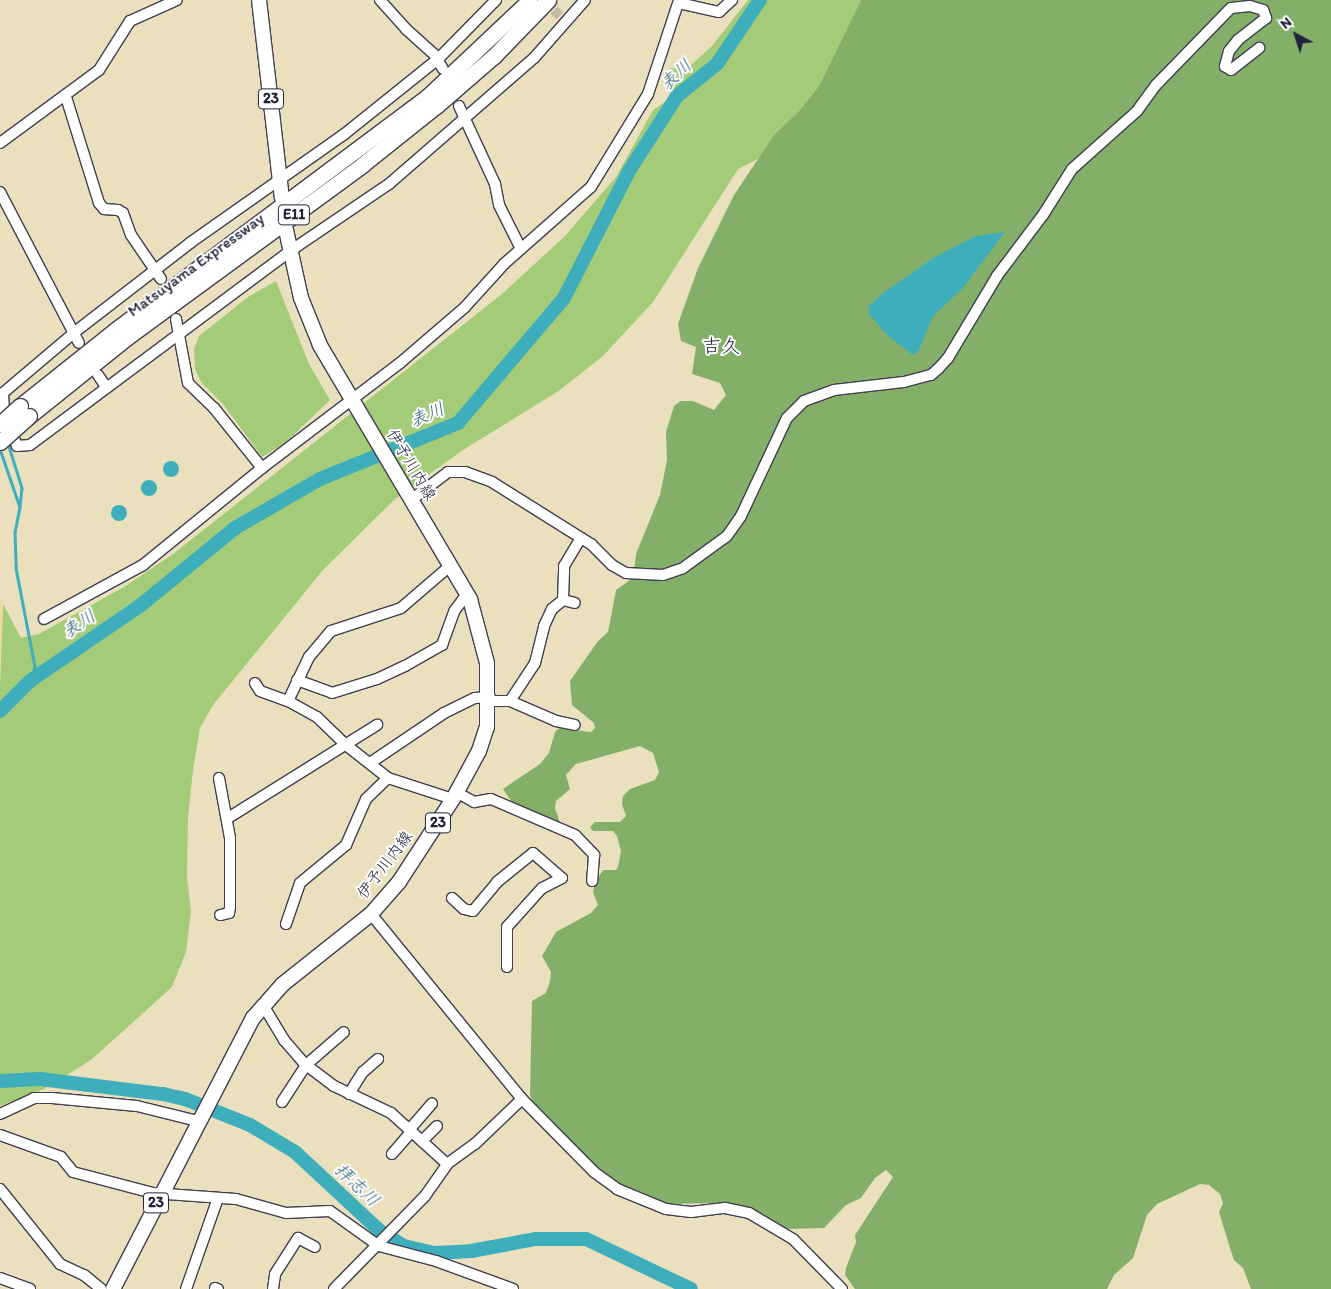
<!DOCTYPE html>
<meta charset="utf-8">
<style>
body{margin:0}
#map{position:relative;width:1331px;height:1289px;overflow:hidden;background:#eae0be;font-family:Itim,"Klee One",sans-serif}
div>[style]{position:absolute}
[style*='--x']{left:calc(var(--x)*1px);top:calc(var(--y)*1px);width:calc(var(--w)*1px);rotate:calc(var(--a)*1deg)}
.green>*{inset:0;background:#a4cb77}
.forest>*{inset:0;background:#83af68}
.sand>*{inset:0;background:#eeda9e}
.water>*{inset:0;background:#3faebc}
.round{border-radius:50%}
.stream>*{height:2.5px;margin:-1.25px;padding:0 1.25px;transform-origin:1.25px;border-radius:1.25px;background:#3faebc}
.river>*{height:14px;margin:-7px;padding:0 7px;transform-origin:7px;border-radius:7px;background:#3faebc}
.minor-tunnel>*{height:10px;margin-top:-5px;transform-origin:0;background:repeating-linear-gradient(90deg,#c2baa4 0 10px,transparent 0 15px)}
.roads{filter:drop-shadow(1px 0 #403e4f) drop-shadow(-1px 0 #403e4f) drop-shadow(0 1px #403e4f) drop-shadow(0 -1px #403e4f)}
.minor>*{height:10px;margin:-5px;padding:0 5px;transform-origin:5px;border-radius:5px;background:#fff}
.major>*{height:14px;margin:-7px;padding:0 7px;transform-origin:7px;border-radius:7px;background:#fff}
.highway>*{height:15px;margin:-7.5px;padding:0 7.5px;transform-origin:7.5px;border-radius:7.5px;background:#fff}
.bridges{filter:drop-shadow(1px 0 #403e4f) drop-shadow(-1px 0 #403e4f) drop-shadow(0 1px #403e4f) drop-shadow(0 -1px #403e4f)}
.highway-bridge>*{height:15px;margin:-7.5px;padding:0 7.5px;transform-origin:7.5px;border-radius:7.5px;background:#fff}
span{translate:-50% -50%;white-space:nowrap;text-align:center;line-height:1.15;-webkit-text-stroke:4px #fff;paint-order:stroke}
.shield-label span{padding:1px 4px;background:#fff;border:1px solid;border-radius:4px;-webkit-text-stroke-width:0}
.shield-label{font-size:15px;color:#22223b;font-weight:700}
.street-label{font-size:16px;color:#22223b}
.water-label{font-size:18px;color:#2f6175;font-style:italic}
.quarter-label{font-size:19px;color:#22223b}
.north{position:absolute;left:1271px;top:10px;width:50px;height:50px;-webkit-text-stroke:4px #fff;paint-order:stroke;rotate:320deg;font-size:14px;font-weight:700;line-height:20px;text-align:center;color:#22223b}
.north::after{content:'';display:block;margin:auto;width:18px;height:22px;background:#22223b;clip-path:polygon(50% 0,100% 100%,50% 72%,0 100%)}
</style>
<div id="map">
<div class="green">
<i style="clip-path:polygon(748px 0,861px 0,819px 86px,799px 111px,774px 135px,758px 159px,738px 169px,653px 302px,603px 356px,560px 390px,463px 450px,395px 499px,323px 570px,213px 705px,200px 728px,193px 770px,188px 818px,187px 877px,191px 911px,186px 952px,172px 987px,91px 1060px,44px 1089px,0 1106px,0 682px,3px 604px,21px 638px,39px 634px,124px 587px,173px 554px,502px 294px,565px 236px,616px 177px,653px 110px,668px 100px,674px 91px,663px 82px,670px 68px,681px 70px,690px 66px,712px 46px)"></i>
<i style="clip-path:polygon(276px 281px,309px 364px,330px 400px,285px 443px,262px 457px,223px 404px,201px 382px,195px 369px,194px 349px,199px 336px,248px 297px)"></i>
</div>
<div class="forest">
<i style="clip-path:polygon(861px 0,1331px 0,1331px 1289px,1251px 1289px,1243px 1268px,1234px 1260px,1230px 1248px,1219px 1212px,1223px 1203px,1220px 1194px,1209px 1185px,1200px 1184px,1157px 1204px,1147px 1215px,1133px 1258px,1114px 1275px,1107px 1289px,855px 1289px,845px 1275px,846px 1268px,856px 1242px,855px 1235px,893px 1177px,886px 1170px,875px 1178px,861px 1198px,846px 1205px,824px 1228px,782px 1229px,743px 1208px,721px 1203px,664px 1204px,620px 1184px,596px 1168px,533px 1103px,530px 1095px,532px 1001px,546px 993px,550px 981px,551px 972px,542px 956px,556px 932px,591px 913px,598px 905px,593px 892px,595px 883px,603px 870px,616px 870px,618px 867px,621px 851px,617px 836px,613px 831px,593px 831px,590px 827px,595px 822px,620px 822px,626px 816px,622px 804px,623px 796px,630px 789px,655px 780px,659px 772px,653px 753px,640px 746px,576px 764px,566px 775px,570px 789px,556px 801px,555px 808px,560px 823px,558px 825px,514px 805px,503px 789px,540px 764px,549px 753px,555px 732px,559px 728px,591px 732px,595px 728px,594px 723px,572px 705px,570px 681px,598px 641px,608px 632px,616px 590px,633px 578px,636px 554px,660px 495px,667px 460px,666px 432px,674px 406px,681px 401px,693px 401px,714px 410px,726px 395px,720px 383px,692px 374px,696px 347px,681px 341px,678px 324px,698px 268px,734px 195px,774px 135px,799px 111px,819px 86px)"></i>
</div>
<div class="sand">
<i style="clip-path:polygon(0 594px,3px 604px,0 682px)"></i>
</div>
<div class="water">
<i style="clip-path:polygon(1005px 232px,962px 289px,933px 316px,919px 350px,913px 355px,888px 336px,869px 314px,869px 306px,882px 294px,935px 257px,976px 236px)"></i>
<i class="round" style="left:163px;top:461px;width:16px;height:16px"></i>
<i class="round" style="left:141px;top:480px;width:16px;height:16px"></i>
<i class="round" style="left:111px;top:505px;width:16px;height:16px"></i>
</div>
<div class="stream">
<i style="--x:8;--y:443;--w:47;--a:72.7"></i>
<i style="--x:22;--y:488;--w:18;--a:96"></i>
<i style="--x:0;--y:449;--w:61;--a:71"></i>
<i style="--x:20;--y:507;--w:25;--a:101"></i>
<i style="--x:15;--y:532;--w:36;--a:88"></i>
<i style="--x:16;--y:568;--w:101;--a:79.1"></i>
<i style="--x:35;--y:667;--w:15;--a:110"></i>
</div>
<div class="river">
<i style="--x:0;--y:711;--w:42;--a:-45"></i>
<i style="--x:30;--y:681;--w:135;--a:-34.4"></i>
<i style="--x:141;--y:605;--w:122;--a:-39.3"></i>
<i style="--x:235;--y:528;--w:98;--a:-30"></i>
<i style="--x:320;--y:479;--w:149;--a:-22.1"></i>
<i style="--x:458;--y:423;--w:164;--a:-49.7"></i>
<i style="--x:564;--y:298;--w:143;--a:-62.9"></i>
<i style="--x:629;--y:171;--w:89;--a:-57.4"></i>
<i style="--x:677;--y:96;--w:51;--a:-38.7"></i>
<i style="--x:717;--y:64;--w:77;--a:-56.1"></i>
<i style="--x:0;--y:1081;--w:40;--a:-2.9"></i>
<i style="--x:40;--y:1079;--w:124;--a:7"></i>
<i style="--x:163;--y:1094;--w:23;--a:13"></i>
<i style="--x:185;--y:1099;--w:70;--a:21.8"></i>
<i style="--x:250;--y:1125;--w:52;--a:31"></i>
<i style="--x:295;--y:1152;--w:115;--a:42.9"></i>
<i style="--x:379;--y:1230;--w:30;--a:33"></i>
<i style="--x:404;--y:1246;--w:32;--a:13"></i>
<i style="--x:435;--y:1253;--w:36;--a:-3"></i>
<i style="--x:471;--y:1251;--w:66;--a:-10.5"></i>
<i style="--x:536;--y:1239;--w:50;--a:0"></i>
<i style="--x:586;--y:1239;--w:116;--a:25.5"></i>
</div>
<div class="minor-tunnel">
<i style="--x:543;--y:0;--w:23;--a:43"></i>
</div>
<div class="roads">
<div class="minor">
<i style="--x:380;--y:0;--w:39;--a:48"></i>
<i style="--x:406;--y:29;--w:38;--a:42"></i>
<i style="--x:434;--y:54;--w:17;--a:59"></i>
<i style="--x:496;--y:0;--w:83;--a:134.5"></i>
<i style="--x:438;--y:59;--w:122;--a:141.3"></i>
<i style="--x:343;--y:135;--w:187;--a:144.8"></i>
<i style="--x:190;--y:243;--w:145;--a:142.3"></i>
<i style="--x:75;--y:332;--w:94;--a:139.7"></i>
<i style="--x:3;--y:393;--w:19;--a:87"></i>
<i style="--x:4;--y:412;--w:36;--a:69"></i>
<i style="--x:17;--y:446;--w:13;--a:-4"></i>
<i style="--x:30;--y:445;--w:324;--a:-36.7"></i>
<i style="--x:290;--y:251;--w:120;--a:-34.1"></i>
<i style="--x:389;--y:184;--w:192;--a:-41"></i>
<i style="--x:534;--y:58;--w:77;--a:-48.7"></i>
<i style="--x:679;--y:3;--w:41;--a:12.7"></i>
<i style="--x:719;--y:12;--w:18;--a:-43"></i>
<i style="--x:66;--y:97;--w:111;--a:72.7"></i>
<i style="--x:99;--y:203;--w:8;--a:50"></i>
<i style="--x:104;--y:209;--w:14;--a:4"></i>
<i style="--x:118;--y:210;--w:6;--a:31"></i>
<i style="--x:123;--y:213;--w:23;--a:70"></i>
<i style="--x:131;--y:235;--w:53;--a:55.7"></i>
<i style="--x:459;--y:106;--w:86;--a:65.2"></i>
<i style="--x:495;--y:184;--w:21;--a:79"></i>
<i style="--x:499;--y:205;--w:49;--a:63.4"></i>
<i style="--x:0;--y:143;--w:123;--a:-36.4"></i>
<i style="--x:99;--y:70;--w:58;--a:-57.7"></i>
<i style="--x:130;--y:21;--w:51;--a:-24.1"></i>
<i style="--x:0;--y:192;--w:170;--a:62.4"></i>
<i style="--x:176;--y:319;--w:65;--a:79.4"></i>
<i style="--x:188;--y:383;--w:36;--a:44"></i>
<i style="--x:214;--y:408;--w:77;--a:51.3"></i>
<i style="--x:262;--y:468;--w:173;--a:-37.3"></i>
<i style="--x:400;--y:363;--w:86;--a:-40.7"></i>
<i style="--x:465;--y:307;--w:58;--a:-47.8"></i>
<i style="--x:504;--y:264;--w:116;--a:-41.5"></i>
<i style="--x:591;--y:187;--w:109;--a:-58.5"></i>
<i style="--x:648;--y:94;--w:99;--a:-71.7"></i>
<i style="--x:98;--y:375;--w:14;--a:56"></i>
<i style="--x:411;--y:500;--w:46;--a:-37.1"></i>
<i style="--x:448;--y:472;--w:17;--a:0"></i>
<i style="--x:465;--y:472;--w:29;--a:20"></i>
<i style="--x:492;--y:482;--w:117;--a:32.1"></i>
<i style="--x:591;--y:544;--w:30;--a:45"></i>
<i style="--x:612;--y:565;--w:16;--a:30"></i>
<i style="--x:626;--y:573;--w:37;--a:3"></i>
<i style="--x:663;--y:575;--w:21;--a:-19"></i>
<i style="--x:683;--y:568;--w:54;--a:-36"></i>
<i style="--x:727;--y:536;--w:24;--a:-55"></i>
<i style="--x:741;--y:516;--w:108;--a:-64.9"></i>
<i style="--x:787;--y:418;--w:24;--a:-45"></i>
<i style="--x:804;--y:401;--w:32;--a:-20"></i>
<i style="--x:834;--y:390;--w:70;--a:-6.5"></i>
<i style="--x:904;--y:382;--w:28;--a:-15"></i>
<i style="--x:931;--y:375;--w:9;--a:-41"></i>
<i style="--x:938;--y:369;--w:15;--a:-48"></i>
<i style="--x:948;--y:358;--w:96;--a:-59.1"></i>
<i style="--x:997;--y:276;--w:76;--a:-53"></i>
<i style="--x:1043;--y:215;--w:54;--a:-57.8"></i>
<i style="--x:1072;--y:169;--w:87;--a:-41.7"></i>
<i style="--x:1137;--y:111;--w:32;--a:-54"></i>
<i style="--x:1156;--y:85;--w:107;--a:-45.8"></i>
<i style="--x:1231;--y:8;--w:19;--a:-6"></i>
<i style="--x:1250;--y:6;--w:14;--a:17"></i>
<i style="--x:1263;--y:10;--w:9;--a:69"></i>
<i style="--x:1266;--y:18;--w:36;--a:142"></i>
<i style="--x:1238;--y:40;--w:14;--a:129"></i>
<i style="--x:1229;--y:51;--w:16;--a:105"></i>
<i style="--x:1225;--y:66;--w:7;--a:34"></i>
<i style="--x:1231;--y:70;--w:36;--a:-38"></i>
<i style="--x:563;--y:600;--w:34;--a:-88"></i>
<i style="--x:564;--y:566;--w:33;--a:-59"></i>
<i style="--x:44;--y:619;--w:113;--a:-28.6"></i>
<i style="--x:143;--y:565;--w:154;--a:-39.2"></i>
<i style="--x:297;--y:680;--w:37;--a:20"></i>
<i style="--x:332;--y:693;--w:47;--a:-17.3"></i>
<i style="--x:377;--y:679;--w:31;--a:-25"></i>
<i style="--x:405;--y:666;--w:43;--a:-29.6"></i>
<i style="--x:442;--y:645;--w:37;--a:-70"></i>
<i style="--x:455;--y:610;--w:20;--a:-53"></i>
<i style="--x:255;--y:683;--w:9;--a:58"></i>
<i style="--x:260;--y:691;--w:30;--a:20"></i>
<i style="--x:288;--y:701;--w:33;--a:29"></i>
<i style="--x:317;--y:717;--w:40;--a:44"></i>
<i style="--x:346;--y:745;--w:53;--a:38.2"></i>
<i style="--x:388;--y:778;--w:68;--a:17.9"></i>
<i style="--x:288;--y:701;--w:49;--a:-64.5"></i>
<i style="--x:309;--y:657;--w:34;--a:-50"></i>
<i style="--x:331;--y:631;--w:74;--a:-18.2"></i>
<i style="--x:401;--y:608;--w:66;--a:-40.7"></i>
<i style="--x:489;--y:701;--w:21;--a:0"></i>
<i style="--x:510;--y:701;--w:50;--a:23.5"></i>
<i style="--x:556;--y:721;--w:19;--a:12"></i>
<i style="--x:510;--y:701;--w:45;--a:-56.7"></i>
<i style="--x:535;--y:663;--w:38;--a:-76"></i>
<i style="--x:544;--y:626;--w:19;--a:-65"></i>
<i style="--x:552;--y:609;--w:14;--a:-39"></i>
<i style="--x:563;--y:600;--w:12;--a:14"></i>
<i style="--x:370;--y:763;--w:89;--a:-34"></i>
<i style="--x:444;--y:713;--w:34;--a:-26"></i>
<i style="--x:475;--y:698;--w:15;--a:-4"></i>
<i style="--x:219;--y:778;--w:61;--a:79.6"></i>
<i style="--x:230;--y:838;--w:69;--a:90"></i>
<i style="--x:230;--y:907;--w:6;--a:99"></i>
<i style="--x:229;--y:913;--w:9;--a:167"></i>
<i style="--x:456;--y:792;--w:21;--a:29"></i>
<i style="--x:474;--y:802;--w:17;--a:-10"></i>
<i style="--x:491;--y:799;--w:91;--a:23.2"></i>
<i style="--x:575;--y:835;--w:28;--a:46"></i>
<i style="--x:594;--y:855;--w:26;--a:94"></i>
<i style="--x:228;--y:818;--w:176;--a:-32"></i>
<i style="--x:452;--y:898;--w:16;--a:43"></i>
<i style="--x:464;--y:909;--w:9;--a:13"></i>
<i style="--x:473;--y:911;--w:38;--a:-50"></i>
<i style="--x:497;--y:882;--w:46;--a:-38.9"></i>
<i style="--x:533;--y:853;--w:38;--a:41"></i>
<i style="--x:562;--y:878;--w:22;--a:153"></i>
<i style="--x:542;--y:888;--w:52;--a:131.9"></i>
<i style="--x:507;--y:927;--w:40;--a:90"></i>
<i style="--x:371;--y:914;--w:239;--a:50.8"></i>
<i style="--x:522;--y:1099;--w:103;--a:45.4"></i>
<i style="--x:594;--y:1172;--w:29;--a:36"></i>
<i style="--x:617;--y:1189;--w:53;--a:22.2"></i>
<i style="--x:666;--y:1209;--w:25;--a:7"></i>
<i style="--x:691;--y:1212;--w:34;--a:-7"></i>
<i style="--x:725;--y:1208;--w:25;--a:12"></i>
<i style="--x:749;--y:1213;--w:51;--a:30.6"></i>
<i style="--x:793;--y:1239;--w:70;--a:45.6"></i>
<i style="--x:286;--y:924;--w:43;--a:-71.1"></i>
<i style="--x:300;--y:883;--w:60;--a:-39.6"></i>
<i style="--x:346;--y:845;--w:50;--a:-66.5"></i>
<i style="--x:366;--y:799;--w:30;--a:-44"></i>
<i style="--x:263;--y:1005;--w:41;--a:59"></i>
<i style="--x:284;--y:1040;--w:33;--a:49"></i>
<i style="--x:306;--y:1065;--w:35;--a:37"></i>
<i style="--x:334;--y:1086;--w:63;--a:25.3"></i>
<i style="--x:391;--y:1113;--w:76;--a:42.3"></i>
<i style="--x:349;--y:1094;--w:26;--a:-58"></i>
<i style="--x:363;--y:1072;--w:20;--a:-41"></i>
<i style="--x:282;--y:1102;--w:44;--a:-57"></i>
<i style="--x:306;--y:1065;--w:50;--a:-41"></i>
<i style="--x:0;--y:1114;--w:38;--a:-25"></i>
<i style="--x:34;--y:1098;--w:18;--a:0"></i>
<i style="--x:52;--y:1098;--w:85;--a:5.4"></i>
<i style="--x:137;--y:1106;--w:63;--a:13.8"></i>
<i style="--x:409;--y:1130;--w:35;--a:-49"></i>
<i style="--x:0;--y:1135;--w:65;--a:19.8"></i>
<i style="--x:61;--y:1157;--w:19;--a:51"></i>
<i style="--x:73;--y:1172;--w:83;--a:14.7"></i>
<i style="--x:153;--y:1193;--w:83;--a:4.1"></i>
<i style="--x:236;--y:1199;--w:52;--a:15.6"></i>
<i style="--x:286;--y:1213;--w:44;--a:-2.6"></i>
<i style="--x:330;--y:1211;--w:60;--a:35.5"></i>
<i style="--x:379;--y:1246;--w:59;--a:14.7"></i>
<i style="--x:436;--y:1261;--w:82;--a:20"></i>
<i style="--x:422;--y:1141;--w:21;--a:-45"></i>
<i style="--x:392;--y:1154;--w:29;--a:-49"></i>
<i style="--x:0;--y:1189;--w:96;--a:51.3"></i>
<i style="--x:60;--y:1264;--w:26;--a:25"></i>
<i style="--x:84;--y:1275;--w:22;--a:39"></i>
<i style="--x:0;--y:1278;--w:32;--a:20"></i>
<i style="--x:215;--y:1288;--w:3;--a:18"></i>
<i style="--x:186;--y:1289;--w:96;--a:-70.6"></i>
<i style="--x:273;--y:1289;--w:15;--a:-82"></i>
<i style="--x:275;--y:1274;--w:43;--a:-57.4"></i>
<i style="--x:298;--y:1238;--w:19;--a:28"></i>
<i style="--x:334;--y:1289;--w:130;--a:-45.6"></i>
<i style="--x:425;--y:1196;--w:39;--a:-55"></i>
<i style="--x:447;--y:1164;--w:34;--a:-36"></i>
<i style="--x:475;--y:1144;--w:65;--a:-43.8"></i>
</div>
<div class="major">
<i style="--x:259;--y:0;--w:199;--a:83.4"></i>
<i style="--x:113;--y:1289;--w:305;--a:-62.7"></i>
<i style="--x:253;--y:1018;--w:45;--a:-48.6"></i>
<i style="--x:283;--y:984;--w:112;--a:-38.5"></i>
<i style="--x:371;--y:914;--w:43;--a:-48.8"></i>
<i style="--x:399;--y:882;--w:99;--a:-57"></i>
<i style="--x:453;--y:799;--w:55;--a:-61.6"></i>
<i style="--x:479;--y:751;--w:25;--a:-72"></i>
<i style="--x:487;--y:727;--w:64;--a:-90"></i>
<i style="--x:487;--y:663;--w:66;--a:-104.9"></i>
<i style="--x:470;--y:599;--w:295;--a:-120.6"></i>
<i style="--x:320;--y:345;--w:51;--a:-112"></i>
<i style="--x:301;--y:298;--w:70;--a:-102.4"></i>
</div>
<div class="highway">
<i style="--x:20;--y:406;--w:125;--a:-38.5"></i>
<i style="--x:118;--y:328;--w:387;--a:-36.8"></i>
<i style="--x:428;--y:96;--w:140;--a:-43.3"></i>
<i style="--x:29;--y:416;--w:124;--a:-38.8"></i>
<i style="--x:126;--y:338;--w:293;--a:-36.2"></i>
<i style="--x:362;--y:165;--w:95;--a:-38.6"></i>
<i style="--x:436;--y:106;--w:77;--a:-40.8"></i>
<i style="--x:494;--y:56;--w:78;--a:-46"></i>
</div>
</div>
<div class="bridges">
<div class="highway-bridge">
<i style="--x:0;--y:424;--w:27;--a:-42"></i>
<i style="--x:0;--y:442;--w:39;--a:-42"></i>
</div>
</div>
<div class="shield-label">
<span style="left:271px;top:99px">23</span>
<span style="left:294px;top:215px">E11</span>
<span style="left:438px;top:823px">23</span>
<span style="left:156px;top:1203px">23</span>
</div>
<div class="street-label">
<span style="left:196px;top:265px;rotate:-36deg">Matsuyama Expressway</span>
<span style="left:411px;top:465px;rotate:59deg">伊予川内線</span>
<span style="left:385px;top:865px;rotate:-53deg">伊予川内線</span>
</div>
<div class="water-label">
<span style="left:676px;top:75px;rotate:-43deg">表川</span>
<span style="left:427px;top:415px;rotate:-23deg">表川</span>
<span style="left:79px;top:624px;rotate:-34deg">表川</span>
<span style="left:357px;top:1185px;rotate:43deg">拝志川</span>
</div>
<div class="quarter-label">
<span style="left:721px;top:346px">吉久</span>
</div>
<div class="north">N</div>
</div>
